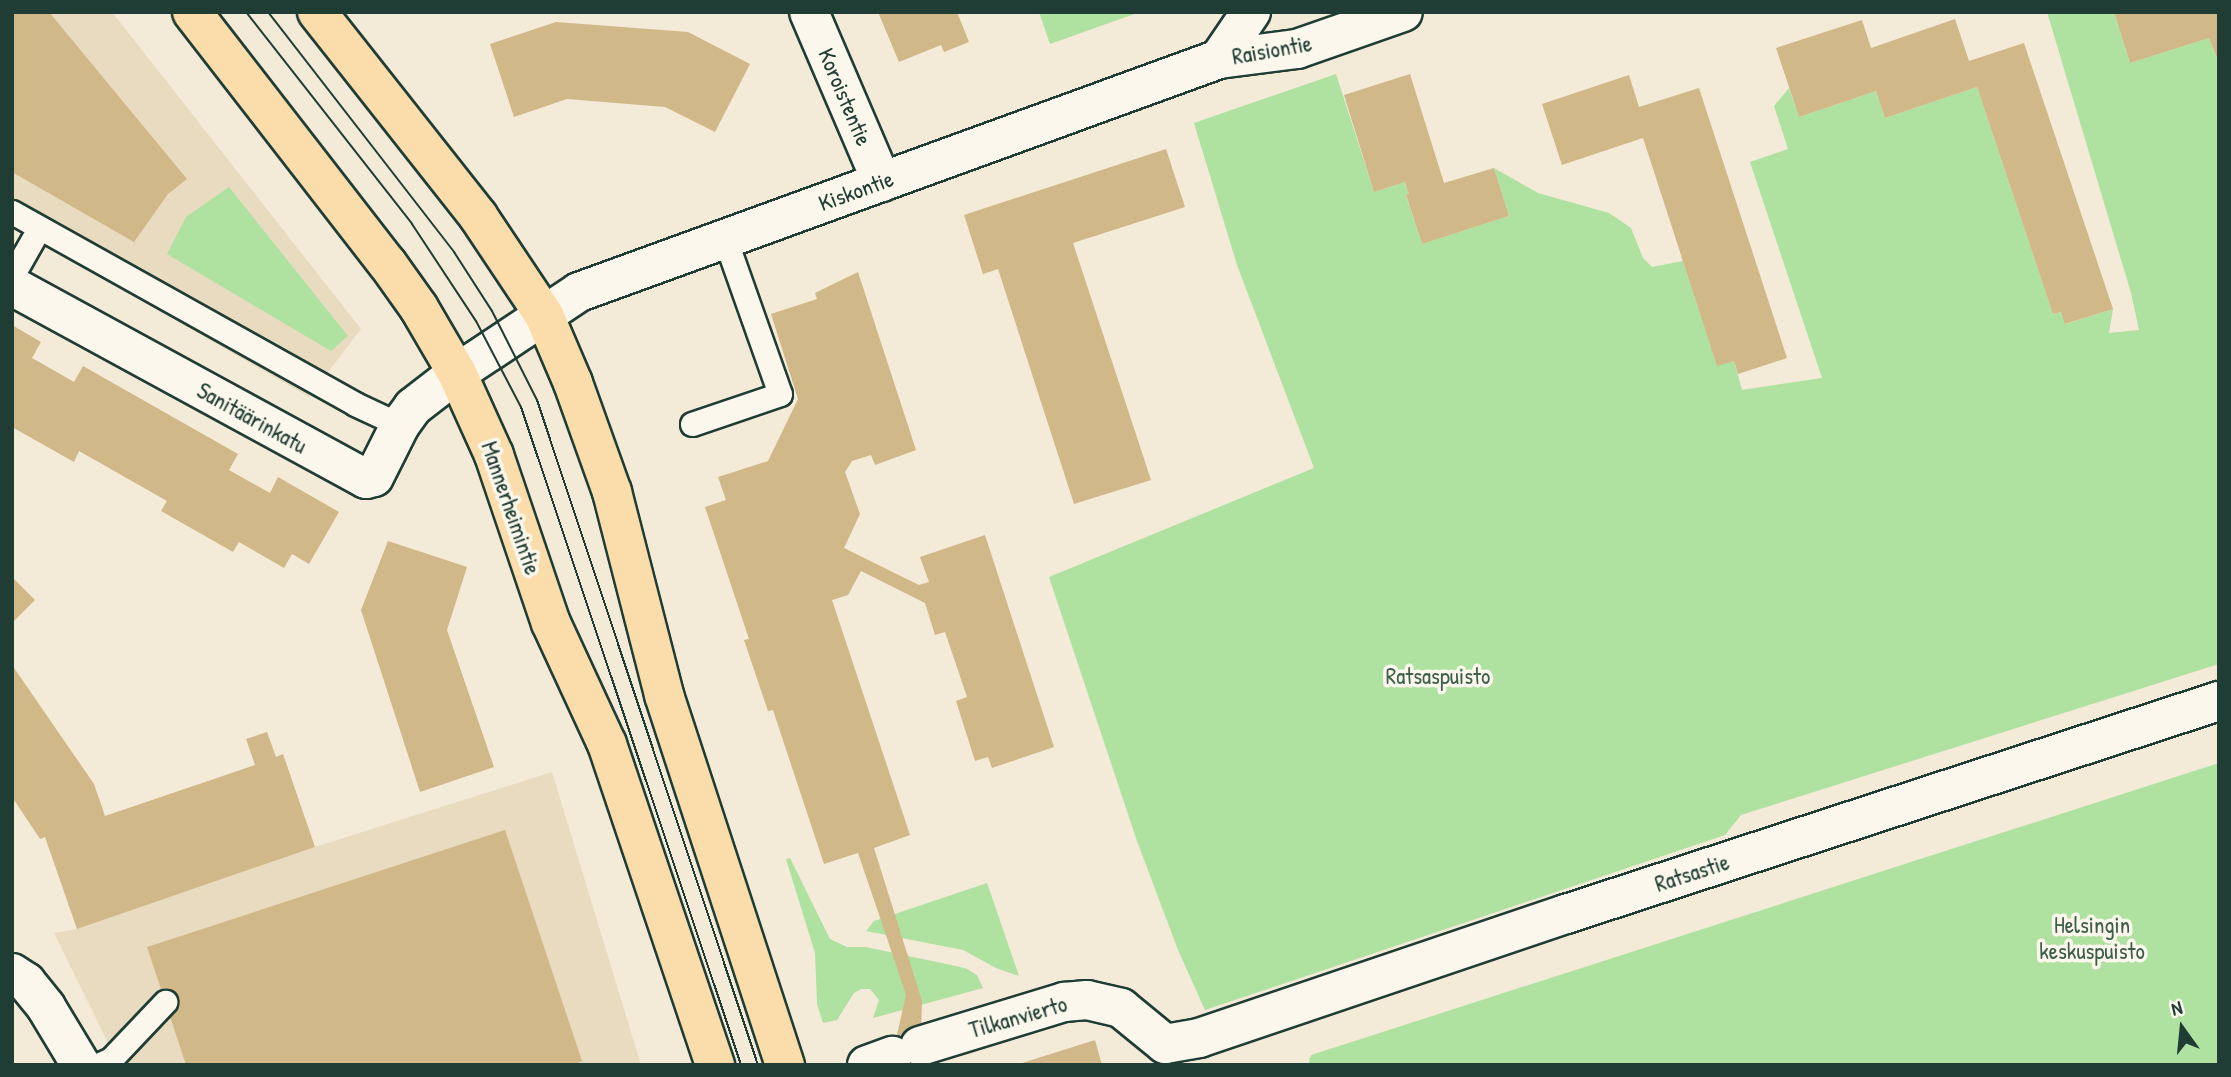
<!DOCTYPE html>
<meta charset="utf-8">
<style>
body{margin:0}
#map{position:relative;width:2231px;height:1077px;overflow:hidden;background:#f3ead8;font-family:"Patrick Hand",sans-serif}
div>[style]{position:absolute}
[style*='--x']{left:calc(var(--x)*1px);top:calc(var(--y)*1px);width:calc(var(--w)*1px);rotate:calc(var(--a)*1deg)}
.built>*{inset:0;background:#e9dbc0}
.green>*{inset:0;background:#afe1a1}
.building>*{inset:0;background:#d1b888}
.roads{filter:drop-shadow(2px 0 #1f3d34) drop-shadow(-2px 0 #1f3d34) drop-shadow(0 2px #1f3d34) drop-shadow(0 -2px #1f3d34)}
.service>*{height:23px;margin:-11.5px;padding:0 11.5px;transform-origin:11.5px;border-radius:11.5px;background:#fbf7ec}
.minor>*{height:38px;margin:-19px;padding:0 19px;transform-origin:19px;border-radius:19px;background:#fbf7ec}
.tertiary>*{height:38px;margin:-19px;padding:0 19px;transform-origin:19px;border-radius:19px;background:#fbf7ec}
.primary>*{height:38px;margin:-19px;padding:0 19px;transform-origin:19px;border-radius:19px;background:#faddab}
.tram>*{height:2px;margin:-1px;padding:0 1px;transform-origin:1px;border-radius:1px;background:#1f3d34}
span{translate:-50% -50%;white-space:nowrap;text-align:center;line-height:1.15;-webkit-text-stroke:7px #fbf7ec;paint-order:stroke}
.street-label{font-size:23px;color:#1f3d34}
.park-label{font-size:23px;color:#3c5e4a}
.frame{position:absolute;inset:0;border:14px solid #1f3d34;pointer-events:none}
.north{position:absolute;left:2147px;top:993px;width:70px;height:70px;-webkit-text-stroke:5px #fbf7ec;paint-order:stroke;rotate:345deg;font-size:19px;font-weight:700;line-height:28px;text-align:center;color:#1f3d34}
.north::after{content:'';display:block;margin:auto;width:24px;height:32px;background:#1f3d34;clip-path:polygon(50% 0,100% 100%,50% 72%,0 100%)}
</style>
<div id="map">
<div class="built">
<i style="clip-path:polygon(12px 12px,112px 12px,361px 329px,309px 397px,12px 226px)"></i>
<i style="clip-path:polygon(552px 772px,641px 1065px,119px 1065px,54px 933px,77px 929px,315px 847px)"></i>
</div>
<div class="green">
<i style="clip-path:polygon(1039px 12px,1140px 12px,1050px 44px)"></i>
<i style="clip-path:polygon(2047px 12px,2114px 12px,2130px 63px,2209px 38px,2219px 63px,2219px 664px,1741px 815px,1725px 835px,1205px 1010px,1178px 950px,1137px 841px,1049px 577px,1314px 468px,1237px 265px,1194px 123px,1336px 74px,1374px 192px,1405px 182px,1409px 194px,1406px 196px,1422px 244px,1509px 216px,1494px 168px,1538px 193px,1609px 213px,1631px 228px,1643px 258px,1652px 267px,1683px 261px,1717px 365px,1734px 361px,1742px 390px,1822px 378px,1750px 162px,1788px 149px,1774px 106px,1789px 88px,1799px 117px,1876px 91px,1885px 118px,1977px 87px,2053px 314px,2061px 312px,2066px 324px,2113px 309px,2109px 333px,2139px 330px,2131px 293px)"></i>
<i style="clip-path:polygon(229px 187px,348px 336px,331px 351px,167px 254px,186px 217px)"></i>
<i style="clip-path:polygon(2219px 763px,2219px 1065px,1308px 1065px,1311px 1055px)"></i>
<i style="clip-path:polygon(790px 858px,830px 939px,847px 947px,866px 947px,965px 968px,977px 975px,983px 988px,873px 1018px,879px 1000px,870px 989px,861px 989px,854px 993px,837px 1020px,823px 1023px,817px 1004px,815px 953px,786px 859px)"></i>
<i style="clip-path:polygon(987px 883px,1019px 976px,996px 968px,963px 950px,866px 931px,874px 921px)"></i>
</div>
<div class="building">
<i style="clip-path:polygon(12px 12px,49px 12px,187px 179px,168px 194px,134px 242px,12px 172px)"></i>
<i style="clip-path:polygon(878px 12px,957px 12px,969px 42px,944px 52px,941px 45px,899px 62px)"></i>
<i style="clip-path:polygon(2114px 12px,2219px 12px,2219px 63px,2209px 38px,2130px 63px)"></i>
<i style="clip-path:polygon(1955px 19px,1969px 61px,2024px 43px,2113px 309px,2065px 324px,2061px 312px,2053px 314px,1977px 87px,1885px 118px,1876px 91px,1799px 117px,1776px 48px,1862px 20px,1871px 48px)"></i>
<i style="clip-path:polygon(556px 22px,688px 32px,750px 64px,715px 132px,665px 107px,567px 99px,514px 117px,490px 44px)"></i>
<i style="clip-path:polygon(1410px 74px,1444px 183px,1494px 168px,1509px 216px,1422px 244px,1406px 195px,1409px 194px,1405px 182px,1374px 192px,1344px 95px)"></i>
<i style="clip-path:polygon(1629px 75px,1639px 107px,1699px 88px,1787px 358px,1738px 374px,1734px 361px,1717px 366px,1643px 138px,1562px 165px,1542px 104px)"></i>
<i style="clip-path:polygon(1166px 149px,1185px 207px,1073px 243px,1151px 480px,1074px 504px,998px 269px,983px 274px,964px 215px)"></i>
<i style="clip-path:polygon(858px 272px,916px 450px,875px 465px,871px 455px,852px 461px,845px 472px,860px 514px,844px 548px,919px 585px,929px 582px,920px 557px,985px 535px,1054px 747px,992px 768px,988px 757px,975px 761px,956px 701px,967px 697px,945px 632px,935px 635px,925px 603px,861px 571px,848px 595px,832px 600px,910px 835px,874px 848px,922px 1001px,920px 1065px,890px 1065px,906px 995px,889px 944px,858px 853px,824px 864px,773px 710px,768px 711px,744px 640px,749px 639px,705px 507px,726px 500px,718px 477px,768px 461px,798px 399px,771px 314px,817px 299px,815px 293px)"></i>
<i style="clip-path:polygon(12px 325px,41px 342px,32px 358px,41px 363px,74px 382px,83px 366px,238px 454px,229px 470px,270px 493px,278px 477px,339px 512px,309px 564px,292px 554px,284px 568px,239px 542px,233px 552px,161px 511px,167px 501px,79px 451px,74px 462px,12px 427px)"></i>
<i style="clip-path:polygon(388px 541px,467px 567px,447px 630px,494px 767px,420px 792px,361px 610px)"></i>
<i style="clip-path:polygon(12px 577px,35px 600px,12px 623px)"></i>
<i style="clip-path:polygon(12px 665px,94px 784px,105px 816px,255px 765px,246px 739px,267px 732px,276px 757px,283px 754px,315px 847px,77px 929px,45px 837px,40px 839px,12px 797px)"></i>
<i style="clip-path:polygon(505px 830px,582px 1061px,572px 1065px,186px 1065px,147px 947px)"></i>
<i style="clip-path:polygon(1095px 1040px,1102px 1065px,1020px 1065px,1019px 1064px)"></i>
</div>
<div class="roads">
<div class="service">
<i style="--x:12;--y:212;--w:393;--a:29.2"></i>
<i style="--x:355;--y:404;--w:50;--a:25"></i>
<i style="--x:12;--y:276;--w:43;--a:-60.4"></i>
<i style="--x:692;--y:424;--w:93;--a:-18.8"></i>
<i style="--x:780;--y:394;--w:164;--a:-109.5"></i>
<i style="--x:98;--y:1065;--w:14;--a:-25"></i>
<i style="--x:111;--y:1059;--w:79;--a:-46.5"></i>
</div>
<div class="minor">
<i style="--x:809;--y:12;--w:185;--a:66.8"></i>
<i style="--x:1219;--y:59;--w:79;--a:-7.3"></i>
<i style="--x:1297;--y:49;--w:112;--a:-19.2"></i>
<i style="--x:1219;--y:59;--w:57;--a:-55.8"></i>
<i style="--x:12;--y:286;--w:403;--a:28.6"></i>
<i style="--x:366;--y:479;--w:8;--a:-14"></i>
<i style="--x:374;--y:477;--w:58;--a:-63.4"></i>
<i style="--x:400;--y:425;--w:22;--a:-54"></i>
<i style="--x:413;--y:407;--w:56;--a:-37.7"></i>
<i style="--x:12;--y:973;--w:17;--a:33"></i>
<i style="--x:26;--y:982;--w:32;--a:51"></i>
<i style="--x:46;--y:1007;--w:68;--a:58.9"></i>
<i style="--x:1165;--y:1044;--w:35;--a:-10"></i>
<i style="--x:1199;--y:1038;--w:387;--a:-18.7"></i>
<i style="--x:1566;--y:914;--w:687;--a:-18.07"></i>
<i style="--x:920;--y:1046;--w:151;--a:-17"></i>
<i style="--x:1064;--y:1002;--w:23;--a:-5"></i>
<i style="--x:1087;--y:1000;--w:35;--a:13"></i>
<i style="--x:1121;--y:1008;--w:57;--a:39.3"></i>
<i style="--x:867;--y:1065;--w:27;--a:-20"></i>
</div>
<div class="tertiary">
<i style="--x:457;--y:373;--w:146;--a:-33.6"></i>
<i style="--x:579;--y:292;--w:681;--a:-20"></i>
</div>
<div class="primary">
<i style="--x:192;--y:12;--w:318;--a:52.2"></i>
<i style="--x:387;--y:263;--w:55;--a:54.6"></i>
<i style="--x:419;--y:308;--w:75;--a:59.7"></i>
<i style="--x:457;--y:373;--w:90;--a:65.7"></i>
<i style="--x:494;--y:455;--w:177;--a:71.3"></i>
<i style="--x:551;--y:623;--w:133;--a:65.2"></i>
<i style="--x:607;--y:744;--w:339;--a:71.4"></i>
<i style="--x:317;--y:12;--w:260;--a:51.7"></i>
<i style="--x:478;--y:216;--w:119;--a:56.3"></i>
<i style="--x:544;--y:315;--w:74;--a:66.9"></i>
<i style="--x:573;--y:383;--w:116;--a:70.3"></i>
<i style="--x:612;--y:492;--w:210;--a:75.6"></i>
<i style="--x:664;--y:695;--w:389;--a:71.9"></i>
</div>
</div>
<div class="tram">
<i style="--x:246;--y:12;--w:269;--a:51.9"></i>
<i style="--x:412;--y:224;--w:116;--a:56.6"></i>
<i style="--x:476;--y:321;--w:97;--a:62.4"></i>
<i style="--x:521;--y:407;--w:694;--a:71.51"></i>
<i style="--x:268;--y:12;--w:304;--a:52.2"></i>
<i style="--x:454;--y:252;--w:70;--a:57.2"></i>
<i style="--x:492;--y:311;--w:100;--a:63.2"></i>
<i style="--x:537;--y:400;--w:701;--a:71.62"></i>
</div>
<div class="street-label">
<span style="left:1272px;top:50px;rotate:-10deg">Raisiontie</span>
<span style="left:845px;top:97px;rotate:67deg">Koroistentie</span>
<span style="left:856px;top:191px;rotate:-20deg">Kiskontie</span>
<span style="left:252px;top:418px;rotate:29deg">Sanitäärinkatu</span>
<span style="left:511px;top:508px;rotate:71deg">Mannerheimintie</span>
<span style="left:1692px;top:873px;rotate:-18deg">Ratsastie</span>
<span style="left:1018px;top:1017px;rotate:-16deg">Tilkanvierto</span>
</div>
<div class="park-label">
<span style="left:1438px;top:676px">Ratsaspuisto</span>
<span style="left:2092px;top:938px">Helsingin<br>keskuspuisto</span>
</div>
<div class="frame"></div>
<div class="north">N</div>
</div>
